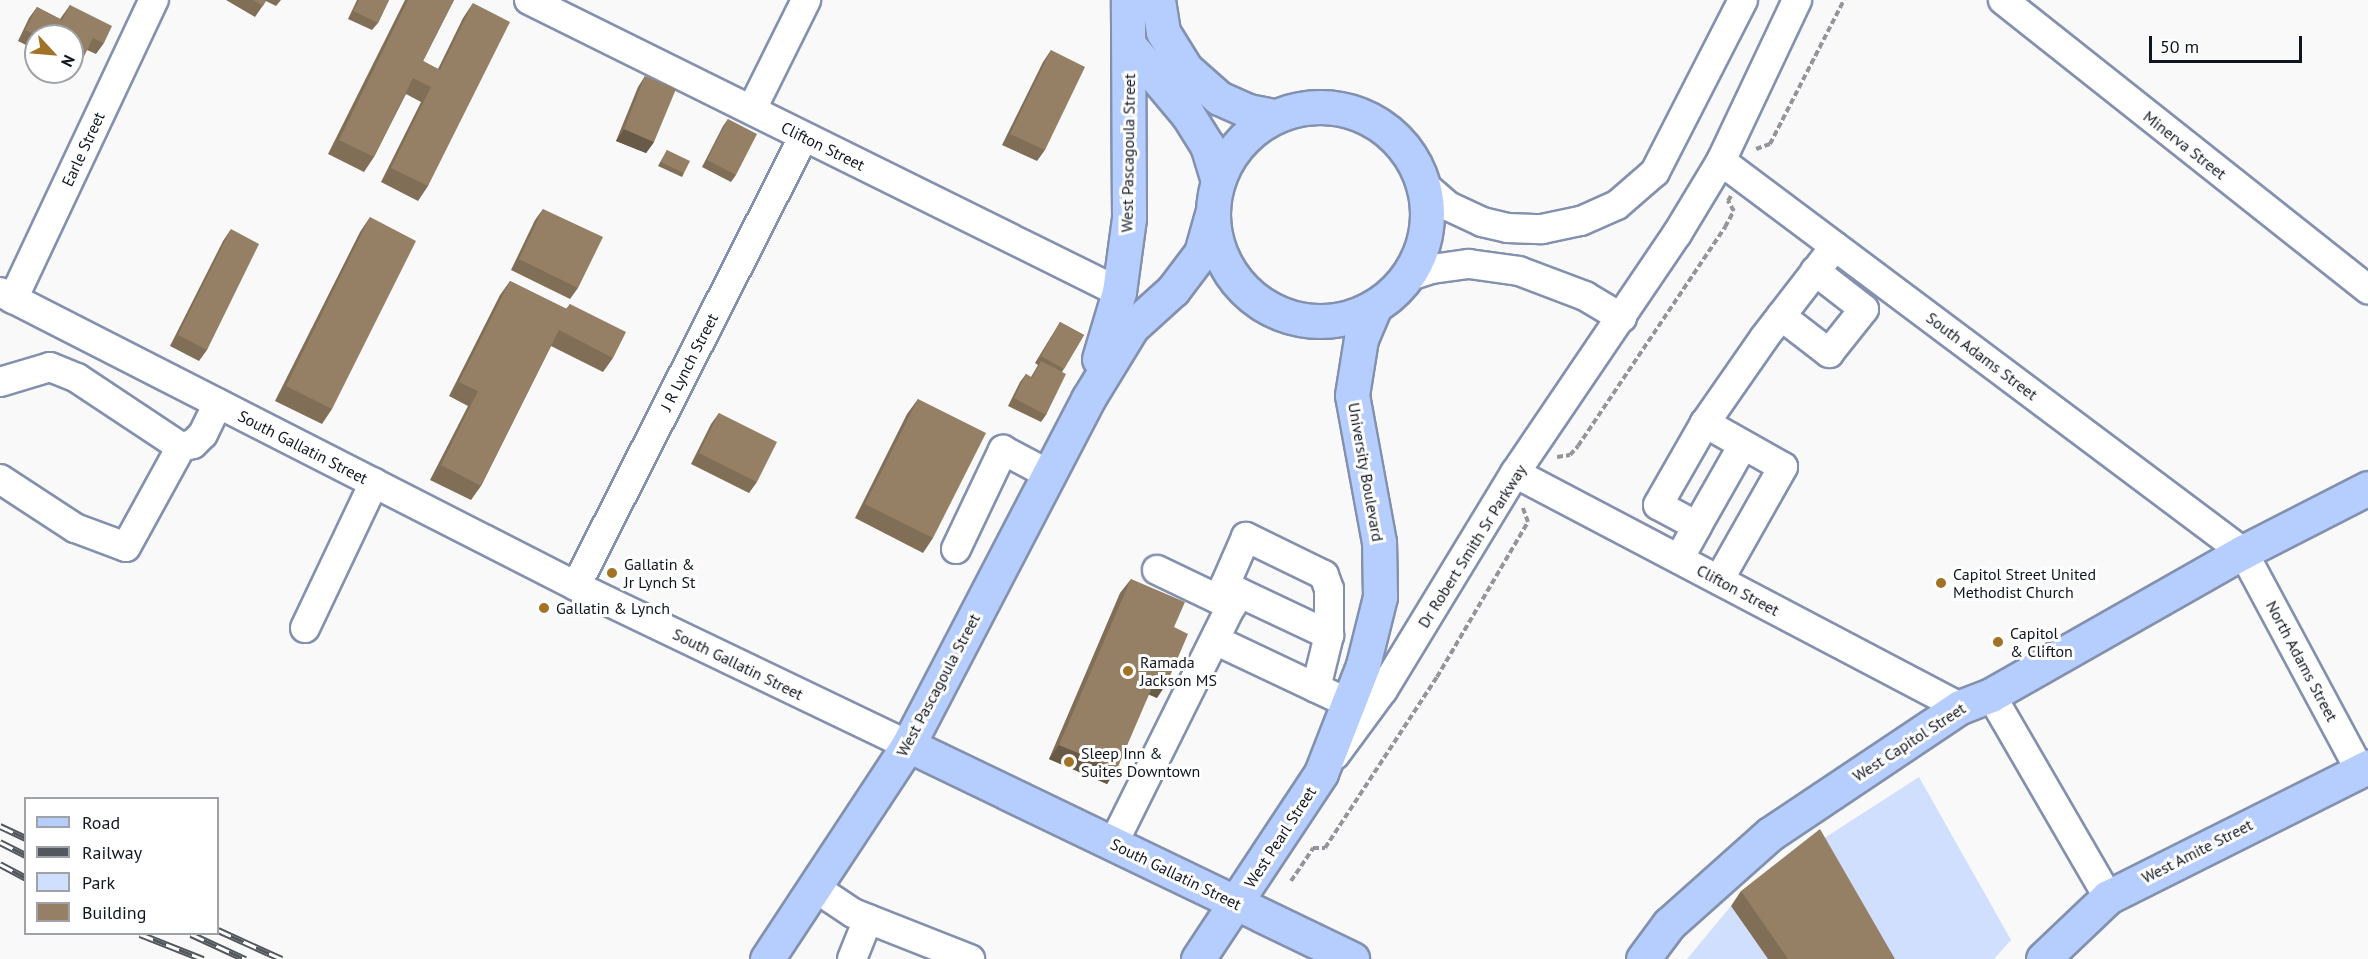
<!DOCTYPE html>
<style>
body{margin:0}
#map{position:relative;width:2368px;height:959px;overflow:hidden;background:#f9f9f9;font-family:"PT Sans",sans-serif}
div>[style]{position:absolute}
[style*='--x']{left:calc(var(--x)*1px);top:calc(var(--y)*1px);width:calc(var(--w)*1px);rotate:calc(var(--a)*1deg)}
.green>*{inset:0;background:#d0dffd}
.path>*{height:4px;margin-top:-2px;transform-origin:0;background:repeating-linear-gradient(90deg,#93959a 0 6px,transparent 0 9px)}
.roads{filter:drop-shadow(2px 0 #8391ae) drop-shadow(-2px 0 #8391ae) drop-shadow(0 2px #8391ae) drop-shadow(0 -2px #8391ae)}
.minor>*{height:28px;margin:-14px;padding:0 14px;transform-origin:14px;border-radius:14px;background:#fff}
.major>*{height:33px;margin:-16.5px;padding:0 16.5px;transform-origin:16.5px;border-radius:16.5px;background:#b6cefe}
.major>.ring{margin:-16.5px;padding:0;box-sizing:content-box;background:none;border:33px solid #b6cefe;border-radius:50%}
.rail>*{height:7px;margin-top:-3.5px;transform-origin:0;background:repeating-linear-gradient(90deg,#fff 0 14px,#53575e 0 28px);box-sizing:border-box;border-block:2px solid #53575e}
.wall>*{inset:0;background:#806e57}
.shaded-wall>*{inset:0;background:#685a47}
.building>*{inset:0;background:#958065}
.dots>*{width:16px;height:16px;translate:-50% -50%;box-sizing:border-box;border:3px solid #fff;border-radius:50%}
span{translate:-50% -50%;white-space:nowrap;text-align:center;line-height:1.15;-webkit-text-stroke:6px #fff;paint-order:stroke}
.street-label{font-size:16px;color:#101620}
.poi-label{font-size:16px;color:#101620}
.left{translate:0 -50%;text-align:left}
.legend{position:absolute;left:24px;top:797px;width:195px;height:138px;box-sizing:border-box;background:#fff;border:2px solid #9fa2a6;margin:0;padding:8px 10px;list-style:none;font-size:18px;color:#101620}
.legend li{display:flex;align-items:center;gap:12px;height:30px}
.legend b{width:30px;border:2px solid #9fa2a6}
.north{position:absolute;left:24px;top:24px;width:60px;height:60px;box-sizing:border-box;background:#fff;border:2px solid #9fa2a6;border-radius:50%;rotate:116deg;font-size:16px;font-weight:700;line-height:24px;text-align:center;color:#101620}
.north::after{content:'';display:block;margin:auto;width:21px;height:27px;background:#a27226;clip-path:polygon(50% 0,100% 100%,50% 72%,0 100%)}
.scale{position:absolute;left:2149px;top:36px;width:153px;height:27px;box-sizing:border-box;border:3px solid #101620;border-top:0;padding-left:8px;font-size:18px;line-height:21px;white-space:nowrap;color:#101620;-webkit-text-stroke:4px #fff;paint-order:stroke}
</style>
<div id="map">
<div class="green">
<i style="clip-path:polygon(1919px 777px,2011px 940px,1994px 959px,1882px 959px,1815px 844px)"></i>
<i style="clip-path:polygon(1731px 906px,1768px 959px,1687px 959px)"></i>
</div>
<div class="path">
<i style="--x:1756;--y:149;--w:15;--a:-20"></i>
<i style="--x:1770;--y:144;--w:162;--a:-62.8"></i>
<i style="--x:1557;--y:457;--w:13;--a:-9"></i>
<i style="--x:1570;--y:455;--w:12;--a:-48"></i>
<i style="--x:1578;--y:446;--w:264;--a:-56.1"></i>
<i style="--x:1725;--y:227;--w:18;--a:-61"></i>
<i style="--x:1734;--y:211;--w:12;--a:-121"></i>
<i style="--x:1728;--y:201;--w:6;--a:-59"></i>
<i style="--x:1291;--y:881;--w:40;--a:-56"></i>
<i style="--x:1313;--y:848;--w:12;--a:0"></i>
<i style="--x:1325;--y:848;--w:204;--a:-56.8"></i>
<i style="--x:1437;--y:677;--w:180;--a:-59.6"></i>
<i style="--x:1528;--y:522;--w:15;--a:-110"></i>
</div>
<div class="roads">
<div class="minor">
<i style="--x:529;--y:0;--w:658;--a:26.33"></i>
<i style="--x:2003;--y:0;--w:466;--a:38.4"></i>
<i style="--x:752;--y:109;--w:122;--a:-63.6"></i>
<i style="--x:1721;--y:161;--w:652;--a:36.83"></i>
<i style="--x:2243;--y:552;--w:247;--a:61.8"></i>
<i style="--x:1424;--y:185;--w:32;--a:41"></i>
<i style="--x:1448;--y:206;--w:38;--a:25"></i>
<i style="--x:1482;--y:222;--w:26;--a:13"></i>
<i style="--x:1507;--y:228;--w:35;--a:2"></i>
<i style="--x:1542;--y:229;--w:40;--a:-12"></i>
<i style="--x:1581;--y:221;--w:39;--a:-24"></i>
<i style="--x:1617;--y:205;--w:50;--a:-41"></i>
<i style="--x:1655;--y:172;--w:193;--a:-62.9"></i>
<i style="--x:1407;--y:277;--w:26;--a:-18"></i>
<i style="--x:1432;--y:269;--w:37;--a:-8"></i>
<i style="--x:1469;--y:264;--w:50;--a:8"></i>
<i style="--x:1519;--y:271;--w:71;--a:20.7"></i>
<i style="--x:1585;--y:296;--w:43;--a:30.7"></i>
<i style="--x:0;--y:292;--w:647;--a:27.04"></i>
<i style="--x:576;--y:586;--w:368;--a:25.6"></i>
<i style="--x:13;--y:299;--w:331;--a:-64.8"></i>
<i style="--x:1781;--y:316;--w:61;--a:37.6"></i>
<i style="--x:1829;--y:353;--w:56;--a:-51.5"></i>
<i style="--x:1864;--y:309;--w:62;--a:-142.2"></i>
<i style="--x:0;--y:382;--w:52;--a:-16.7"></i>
<i style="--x:50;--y:367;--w:29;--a:22"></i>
<i style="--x:77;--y:378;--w:125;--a:33.6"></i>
<i style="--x:181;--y:447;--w:12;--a:-14"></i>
<i style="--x:193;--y:444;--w:14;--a:-45"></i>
<i style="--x:203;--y:434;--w:34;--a:-64"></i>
<i style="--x:1515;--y:473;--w:503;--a:27.74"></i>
<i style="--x:0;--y:479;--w:90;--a:33.2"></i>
<i style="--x:75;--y:528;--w:54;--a:20.4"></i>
<i style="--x:126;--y:547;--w:114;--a:-61.2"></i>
<i style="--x:1697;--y:526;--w:93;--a:-60.4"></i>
<i style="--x:956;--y:549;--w:110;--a:-64.6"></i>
<i style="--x:1003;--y:450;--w:53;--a:28"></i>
<i style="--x:1679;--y:559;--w:38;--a:-61"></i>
<i style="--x:1697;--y:526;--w:44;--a:-151.7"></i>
<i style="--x:1658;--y:505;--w:95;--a:-60.2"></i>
<i style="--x:1157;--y:570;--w:83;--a:25.6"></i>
<i style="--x:1719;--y:580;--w:130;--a:-60.5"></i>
<i style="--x:1783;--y:467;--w:90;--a:-150.6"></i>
<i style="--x:1705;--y:423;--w:103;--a:-55.2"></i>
<i style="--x:1764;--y:338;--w:116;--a:-52.3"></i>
<i style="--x:576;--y:586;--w:502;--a:-63.13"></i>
<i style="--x:305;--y:628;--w:161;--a:-64.6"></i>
<i style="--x:1215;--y:640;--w:147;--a:25.3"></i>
<i style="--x:1316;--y:688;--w:55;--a:-76.2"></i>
<i style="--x:1991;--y:695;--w:233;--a:59.9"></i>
<i style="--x:1335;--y:755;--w:81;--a:-53.6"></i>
<i style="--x:1383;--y:690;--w:254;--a:-58.7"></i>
<i style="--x:1515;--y:473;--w:289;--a:-55.9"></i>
<i style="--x:1677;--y:234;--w:85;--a:-58.9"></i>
<i style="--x:1721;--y:161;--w:178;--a:-64.7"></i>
<i style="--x:1113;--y:844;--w:281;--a:-63.6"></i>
<i style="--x:1238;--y:592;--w:101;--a:25.3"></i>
<i style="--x:1329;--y:635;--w:46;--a:-90"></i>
<i style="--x:1329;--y:589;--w:15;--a:-110"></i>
<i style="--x:1324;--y:575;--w:87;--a:-154"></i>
<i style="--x:1246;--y:537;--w:52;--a:113.6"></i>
<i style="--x:1225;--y:585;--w:15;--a:28"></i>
<i style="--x:814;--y:887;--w:47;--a:33.7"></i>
<i style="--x:853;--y:913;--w:126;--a:21.5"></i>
<i style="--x:852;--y:959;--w:43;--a:-68.2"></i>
</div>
<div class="major">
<i style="--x:1158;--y:0;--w:32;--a:81"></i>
<i style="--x:1163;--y:32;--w:44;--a:58.1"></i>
<i style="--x:1186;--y:69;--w:44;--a:41.3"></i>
<i style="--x:1219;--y:98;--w:32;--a:24"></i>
<i style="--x:1248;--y:111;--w:26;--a:11"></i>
<i style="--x:1130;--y:46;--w:90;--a:50"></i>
<i style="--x:1188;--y:115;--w:36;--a:58"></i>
<i style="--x:1207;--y:145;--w:37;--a:73"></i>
<i class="ring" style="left:1213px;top:107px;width:181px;height:181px"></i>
<i style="--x:1099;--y:359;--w:70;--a:-73.4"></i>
<i style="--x:1119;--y:292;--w:75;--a:-82.3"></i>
<i style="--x:1129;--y:218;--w:218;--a:-90.3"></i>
<i style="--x:908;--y:745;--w:493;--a:25.7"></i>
<i style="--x:767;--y:959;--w:256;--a:-56.6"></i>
<i style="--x:908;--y:745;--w:390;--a:-62.5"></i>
<i style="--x:1088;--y:399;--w:84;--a:-58.6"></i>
<i style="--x:1132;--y:327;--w:55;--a:-42.1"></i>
<i style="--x:1173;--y:290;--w:46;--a:-52.9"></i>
<i style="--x:1201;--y:253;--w:41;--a:-74.2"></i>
<i style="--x:1198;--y:959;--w:223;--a:-56.5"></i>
<i style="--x:1321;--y:773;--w:116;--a:-68.7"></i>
<i style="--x:1363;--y:665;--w:70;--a:-76"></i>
<i style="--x:1380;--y:597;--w:55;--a:-91"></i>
<i style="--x:1379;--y:542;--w:149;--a:-100.4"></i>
<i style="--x:1352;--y:395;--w:57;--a:-80.9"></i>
<i style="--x:1361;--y:339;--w:34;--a:-67"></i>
<i style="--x:1643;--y:959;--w:44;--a:-53.4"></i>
<i style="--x:1669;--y:924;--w:135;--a:-41.7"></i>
<i style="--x:1770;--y:834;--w:229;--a:-33.8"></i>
<i style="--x:1960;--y:707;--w:33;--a:-21"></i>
<i style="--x:1991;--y:695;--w:290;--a:-29.6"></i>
<i style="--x:2243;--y:552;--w:140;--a:-27.1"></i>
<i style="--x:2043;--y:959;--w:90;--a:-43.6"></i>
<i style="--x:2108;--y:897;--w:291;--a:-26.6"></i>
</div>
</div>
<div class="rail">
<i style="--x:0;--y:826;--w:29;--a:25"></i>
<i style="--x:0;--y:842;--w:29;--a:27"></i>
<i style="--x:0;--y:864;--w:30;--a:28"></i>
<i style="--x:218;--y:930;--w:70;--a:24.4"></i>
<i style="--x:140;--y:934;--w:68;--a:21.6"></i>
<i style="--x:191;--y:934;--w:60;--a:24.8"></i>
</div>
<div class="wall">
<i style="clip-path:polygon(226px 0,281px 0,276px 6px,266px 1px,255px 17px)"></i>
<i style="clip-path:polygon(357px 0,389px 0,378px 23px,372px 30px,348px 19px)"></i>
<i style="clip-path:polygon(405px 0,454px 0,423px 61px,438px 69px,463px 18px,473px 3px,428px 186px,418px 201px,381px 182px,421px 102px,406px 94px,374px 157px,364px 172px,328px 154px)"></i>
<i style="clip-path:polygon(70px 5px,104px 43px,96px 54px,87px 50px,83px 58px,76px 69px,72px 68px,72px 36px,36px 36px,36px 50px,18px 41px,29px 18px,37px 7px,60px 19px)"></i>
<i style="clip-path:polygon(1051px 50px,1045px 150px,1037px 161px,1002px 145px,1043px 62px)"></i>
<i style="clip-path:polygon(645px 76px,654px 142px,646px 153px,616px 141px,638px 87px)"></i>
<i style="clip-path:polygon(728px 119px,736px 175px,731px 182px,702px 167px,723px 126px)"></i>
<i style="clip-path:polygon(667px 150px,684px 173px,682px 177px,658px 166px)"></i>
<i style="clip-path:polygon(543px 209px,578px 288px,570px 299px,511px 270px,535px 220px)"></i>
<i style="clip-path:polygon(370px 217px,332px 409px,322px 424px,275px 401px,360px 232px)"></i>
<i style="clip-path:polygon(231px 229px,207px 350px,199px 361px,170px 346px,223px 241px)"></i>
<i style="clip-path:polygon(510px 281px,566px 309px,570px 304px,613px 358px,603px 372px,551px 346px,481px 486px,471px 500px,430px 480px,468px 406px,449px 396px,500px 295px)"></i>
<i style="clip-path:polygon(1060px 322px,1084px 335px,1062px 372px,1046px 415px,1041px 422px,1008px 406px,1020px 382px,1026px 374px,1031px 377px,1038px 365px,1035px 363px)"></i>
<i style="clip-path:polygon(918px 399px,933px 538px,923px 553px,855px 518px,907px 414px)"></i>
<i style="clip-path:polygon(719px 413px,757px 482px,749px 493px,691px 464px,711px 424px)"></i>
<i style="clip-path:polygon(1131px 579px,1157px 698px,1149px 694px,1107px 784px,1049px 759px,1120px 593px)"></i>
<i style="clip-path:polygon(1741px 891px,1895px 959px,1768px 959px,1731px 906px)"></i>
</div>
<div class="shaded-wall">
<i style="clip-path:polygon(624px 129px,654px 142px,646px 153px,616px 141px)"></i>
<i style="clip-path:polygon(1156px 678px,1167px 683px,1157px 698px,1145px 693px)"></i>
<i style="clip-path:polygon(1059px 745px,1117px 769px,1107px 784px,1049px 759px)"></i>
</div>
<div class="building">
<i style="clip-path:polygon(253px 0,266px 0,263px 6px)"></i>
<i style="clip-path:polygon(359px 0,389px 0,378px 23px,353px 11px)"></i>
<i style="clip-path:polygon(408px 0,454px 0,423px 61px,440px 70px,473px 3px,510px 22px,428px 186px,391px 168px,431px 87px,413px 78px,374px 157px,339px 140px)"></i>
<i style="clip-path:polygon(70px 5px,112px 26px,104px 43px,93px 38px,83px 58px,72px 53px,72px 36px,38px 36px,25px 30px,37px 7px,62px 20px)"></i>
<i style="clip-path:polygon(1051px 50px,1085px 67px,1045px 150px,1010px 134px)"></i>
<i style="clip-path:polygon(645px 76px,676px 89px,654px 142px,624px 129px)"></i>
<i style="clip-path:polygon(728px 119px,757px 134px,736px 175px,707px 160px)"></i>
<i style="clip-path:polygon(667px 150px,690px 161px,684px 173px,661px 162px)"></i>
<i style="clip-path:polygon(543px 209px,603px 237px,578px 288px,519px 259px)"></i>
<i style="clip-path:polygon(370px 217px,416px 241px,332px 409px,286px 386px)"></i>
<i style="clip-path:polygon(231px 229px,259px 244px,207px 350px,178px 335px)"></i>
<i style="clip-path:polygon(510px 281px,567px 309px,570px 304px,626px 332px,613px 358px,559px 330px,481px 486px,441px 465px,478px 391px,459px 382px)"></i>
<i style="clip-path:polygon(1060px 322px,1084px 335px,1064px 369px,1041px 356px)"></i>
<i style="clip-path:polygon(1041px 361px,1066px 374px,1046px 415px,1014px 398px,1026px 374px,1032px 378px)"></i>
<i style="clip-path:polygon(918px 399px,986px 433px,933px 538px,865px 504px)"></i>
<i style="clip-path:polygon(719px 413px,777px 442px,757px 482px,699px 453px)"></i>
<i style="clip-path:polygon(1131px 579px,1185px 602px,1174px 627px,1188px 634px,1167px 683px,1156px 678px,1117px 769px,1059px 745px)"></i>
<i style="clip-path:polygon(1820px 829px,1895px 959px,1788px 959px,1741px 891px)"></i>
</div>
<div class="dots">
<i style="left:612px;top:573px;background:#a27226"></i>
<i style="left:1941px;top:583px;background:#a27226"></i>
<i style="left:544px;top:608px;background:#a27226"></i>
<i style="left:1998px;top:642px;background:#a27226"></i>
<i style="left:1128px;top:671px;background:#a27226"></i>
<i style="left:1069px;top:762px;background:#a27226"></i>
</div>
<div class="street-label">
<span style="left:2185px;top:145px;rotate:38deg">Minerva Street</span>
<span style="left:823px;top:146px;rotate:26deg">Clifton Street</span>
<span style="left:83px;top:149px;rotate:-65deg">Earle Street</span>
<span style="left:1128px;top:153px;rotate:-89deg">West Pascagoula Street</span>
<span style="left:1982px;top:356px;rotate:37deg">South Adams Street</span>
<span style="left:689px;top:362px;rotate:-63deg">J R Lynch Street</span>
<span style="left:303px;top:447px;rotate:27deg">South Gallatin Street</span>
<span style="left:1366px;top:472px;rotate:80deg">University Boulevard</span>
<span style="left:1472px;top:546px;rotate:-58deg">Dr Robert Smith Sr Parkway</span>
<span style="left:1738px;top:590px;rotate:28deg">Clifton Street</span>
<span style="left:2302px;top:661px;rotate:62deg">North Adams Street</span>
<span style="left:738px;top:664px;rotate:26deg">South Gallatin Street</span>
<span style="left:938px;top:685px;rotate:-62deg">West Pascagoula Street</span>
<span style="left:1909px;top:742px;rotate:-33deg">West Capitol Street</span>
<span style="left:1280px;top:837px;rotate:-57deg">West Pearl Street</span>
<span style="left:2197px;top:851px;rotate:-27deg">West Amite Street</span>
<span style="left:1176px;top:874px;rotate:26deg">South Gallatin Street</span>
</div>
<div class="poi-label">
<span class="left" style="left:624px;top:573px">Gallatin &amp;<br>Jr Lynch St</span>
<span class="left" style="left:1953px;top:583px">Capitol Street United<br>Methodist Church</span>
<span class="left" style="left:556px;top:608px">Gallatin &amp; Lynch</span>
<span class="left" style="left:2010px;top:642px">Capitol<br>&amp; Clifton</span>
<span class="left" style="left:1140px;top:671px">Ramada<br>Jackson MS</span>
<span class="left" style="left:1081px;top:762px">Sleep Inn &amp;<br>Suites Downtown</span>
</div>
<ul class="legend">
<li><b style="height:8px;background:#b6cefe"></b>Road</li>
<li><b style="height:8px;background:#53575e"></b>Railway</li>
<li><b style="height:16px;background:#d0dffd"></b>Park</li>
<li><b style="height:16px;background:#958065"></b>Building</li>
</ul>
<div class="north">N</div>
<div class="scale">50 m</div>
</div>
